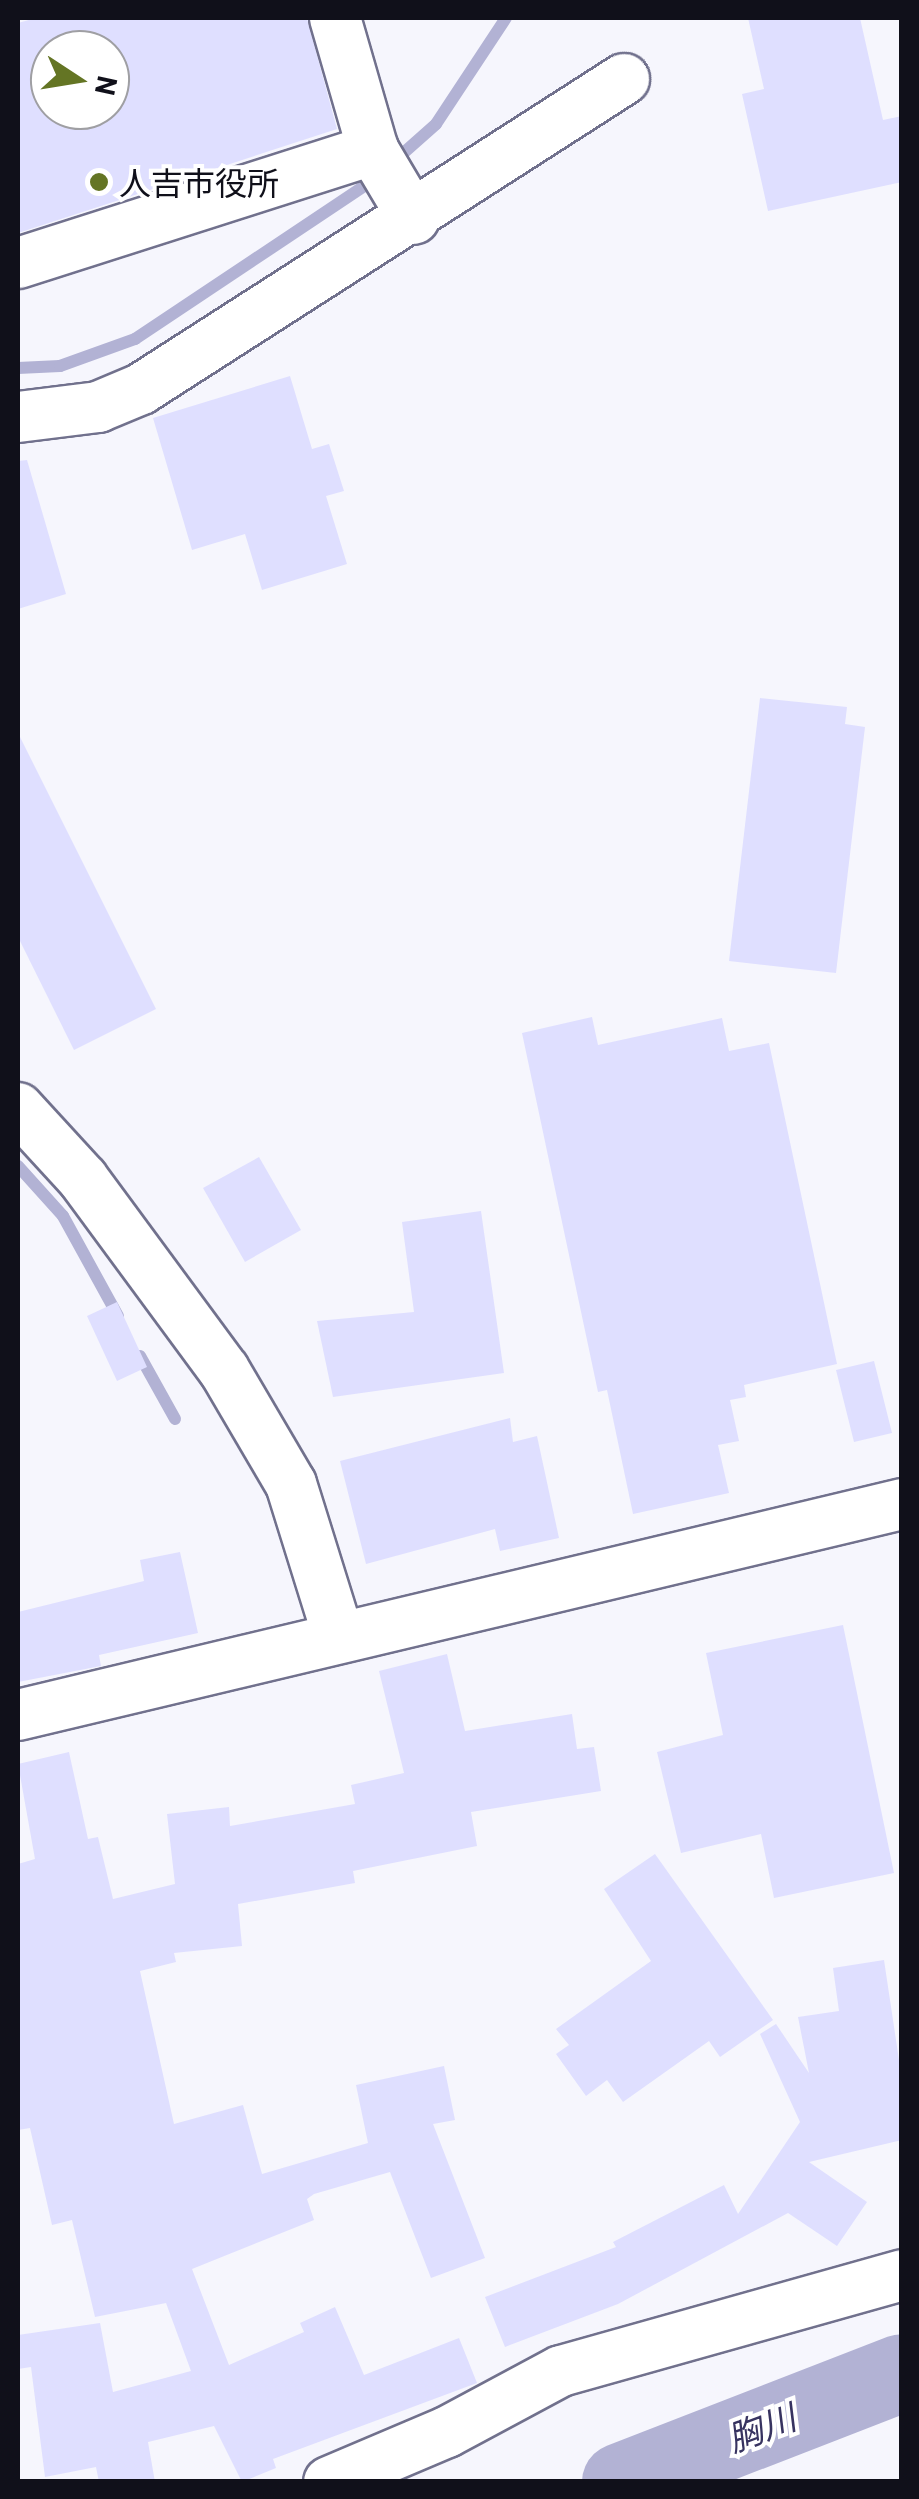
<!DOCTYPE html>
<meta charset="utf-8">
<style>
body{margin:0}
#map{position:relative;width:919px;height:2499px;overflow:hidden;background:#f6f6fd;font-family:Barlow,"Noto Sans JP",sans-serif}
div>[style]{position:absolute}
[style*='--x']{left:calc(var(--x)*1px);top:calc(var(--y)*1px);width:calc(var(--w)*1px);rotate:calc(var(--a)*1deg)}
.stream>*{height:12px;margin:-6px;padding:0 6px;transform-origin:6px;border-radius:6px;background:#b2b2d4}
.river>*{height:78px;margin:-39px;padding:0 39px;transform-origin:39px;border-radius:39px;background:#b2b2d4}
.building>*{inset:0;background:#dfdfff}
.roads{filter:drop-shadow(2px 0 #71718d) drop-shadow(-2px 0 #71718d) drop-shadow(0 2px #71718d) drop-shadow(0 -2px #71718d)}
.minor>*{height:50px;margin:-25px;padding:0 25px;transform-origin:25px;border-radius:25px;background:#fff}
.dots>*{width:28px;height:28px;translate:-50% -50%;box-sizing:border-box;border:5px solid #fff;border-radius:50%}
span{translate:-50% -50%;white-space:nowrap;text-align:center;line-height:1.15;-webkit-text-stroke:8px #fff;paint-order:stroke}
.poi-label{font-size:32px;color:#10101a}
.left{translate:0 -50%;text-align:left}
.water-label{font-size:35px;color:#373360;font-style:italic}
.frame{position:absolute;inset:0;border:20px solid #10101a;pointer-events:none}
.north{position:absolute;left:30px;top:30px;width:100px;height:100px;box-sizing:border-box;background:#fff;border:2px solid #9f9fa3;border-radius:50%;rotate:102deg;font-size:28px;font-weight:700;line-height:40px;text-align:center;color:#10101a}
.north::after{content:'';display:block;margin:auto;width:35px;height:45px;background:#647524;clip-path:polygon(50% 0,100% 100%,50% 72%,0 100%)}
</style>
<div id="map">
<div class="stream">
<i style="--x:391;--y:164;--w:60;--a:-41.6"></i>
<i style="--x:436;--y:124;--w:127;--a:-56.6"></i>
<i style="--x:18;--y:368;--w:42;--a:-2.7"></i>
<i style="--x:60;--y:366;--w:80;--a:-19.8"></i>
<i style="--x:135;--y:339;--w:290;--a:-33.7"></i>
<i style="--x:18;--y:1166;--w:67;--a:48"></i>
<i style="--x:63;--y:1216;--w:114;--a:61.2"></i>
<i style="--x:140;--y:1356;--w:72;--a:60.9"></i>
</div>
<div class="river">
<i style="--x:621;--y:2482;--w:301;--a:-21.2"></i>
</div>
<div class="building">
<i style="clip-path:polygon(evenodd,36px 18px,307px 18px,337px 129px,18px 233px,18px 23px,36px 18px,50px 50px,110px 50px,110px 110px,50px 110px,50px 50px)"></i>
<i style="clip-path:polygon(748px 18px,860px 18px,883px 120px,902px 116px,902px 182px,768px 211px,742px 94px,764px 89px)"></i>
<i style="clip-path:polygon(290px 376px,312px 449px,329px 444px,344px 491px,326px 496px,347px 564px,262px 590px,245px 534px,192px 550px,153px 418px)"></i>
<i style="clip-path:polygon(27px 460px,66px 594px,18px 609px,18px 461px)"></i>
<i style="clip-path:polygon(760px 698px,847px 707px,845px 724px,865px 727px,836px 973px,729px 961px)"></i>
<i style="clip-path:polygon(18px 733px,156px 1009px,74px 1050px,18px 937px)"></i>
<i style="clip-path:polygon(592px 1017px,598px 1045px,722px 1018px,729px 1051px,769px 1043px,837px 1364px,744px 1385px,746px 1397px,730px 1400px,739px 1441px,718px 1445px,729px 1493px,633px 1514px,607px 1390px,598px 1392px,522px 1033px)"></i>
<i style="clip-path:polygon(259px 1157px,301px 1230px,245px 1262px,203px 1188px)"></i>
<i style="clip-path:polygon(481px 1211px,504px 1373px,333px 1397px,317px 1321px,414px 1312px,402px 1222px)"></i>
<i style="clip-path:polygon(117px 1302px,147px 1367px,117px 1381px,87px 1316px)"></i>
<i style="clip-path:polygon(874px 1361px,892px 1433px,854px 1442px,836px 1370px)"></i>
<i style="clip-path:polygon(510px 1418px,513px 1442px,537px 1436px,559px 1538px,500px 1551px,495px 1529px,366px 1564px,340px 1461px)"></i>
<i style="clip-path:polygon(180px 1552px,198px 1633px,99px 1655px,101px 1666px,18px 1682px,18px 1612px,144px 1581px,140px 1560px)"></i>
<i style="clip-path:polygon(843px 1625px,894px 1873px,774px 1898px,761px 1834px,681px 1853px,657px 1752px,723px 1735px,706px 1653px)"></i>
<i style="clip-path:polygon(447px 1654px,465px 1731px,572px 1714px,577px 1749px,594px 1747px,601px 1791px,471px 1812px,477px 1846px,353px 1871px,355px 1883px,238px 1904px,242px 1946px,174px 1953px,176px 1962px,140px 1971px,174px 2124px,243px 2105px,262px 2174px,368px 2143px,356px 2085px,444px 2066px,455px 2120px,433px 2124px,485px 2258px,431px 2278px,390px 2172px,314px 2194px,307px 2199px,314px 2220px,192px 2269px,229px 2365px,304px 2332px,300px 2323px,335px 2307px,364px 2375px,459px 2338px,477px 2383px,273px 2459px,276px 2468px,242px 2482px,214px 2426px,148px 2442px,155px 2482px,99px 2482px,96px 2467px,45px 2477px,31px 2367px,18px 2369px,18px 2335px,100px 2323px,113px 2392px,191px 2371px,166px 2303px,95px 2317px,72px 2220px,52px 2225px,30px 2128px,18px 2130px,18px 1864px,35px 1859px,18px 1764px,69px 1752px,88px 1839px,98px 1837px,113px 1899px,175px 1884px,167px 1814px,229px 1807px,230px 1826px,355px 1804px,351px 1785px,404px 1773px,379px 1671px)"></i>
<i style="clip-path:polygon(655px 1854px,773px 2020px,720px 2057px,709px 2041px,623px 2102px,607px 2080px,586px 2096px,556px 2054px,569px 2045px,556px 2029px,651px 1961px,604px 1889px)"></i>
<i style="clip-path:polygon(884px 1960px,902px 2080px,902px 2140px,809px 2162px,867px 2202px,837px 2246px,788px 2213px,618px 2304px,505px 2347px,485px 2297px,616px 2247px,613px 2242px,724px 2185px,738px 2214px,800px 2122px,760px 2034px,776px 2024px,809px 2073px,798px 2017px,839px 2011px,833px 1968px)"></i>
</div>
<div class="roads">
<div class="minor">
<i style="--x:335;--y:18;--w:137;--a:73.9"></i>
<i style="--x:373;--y:150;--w:80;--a:59.3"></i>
<i style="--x:18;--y:263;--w:373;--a:-17.7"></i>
<i style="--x:18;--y:417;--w:81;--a:-7.1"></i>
<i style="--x:98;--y:407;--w:47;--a:-22.7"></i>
<i style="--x:141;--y:389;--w:574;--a:-32.69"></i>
<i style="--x:18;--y:1108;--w:96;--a:47.5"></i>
<i style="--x:83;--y:1179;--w:237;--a:53.6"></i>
<i style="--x:224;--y:1370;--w:132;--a:59.6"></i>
<i style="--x:291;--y:1484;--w:161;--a:72.7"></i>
<i style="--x:18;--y:1715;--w:909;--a:-13.42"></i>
<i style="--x:329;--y:2482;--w:128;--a:-23"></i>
<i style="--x:447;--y:2432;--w:129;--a:-28.2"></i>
<i style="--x:561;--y:2371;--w:354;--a:-15.7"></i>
</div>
</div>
<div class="dots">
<i style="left:99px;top:182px;background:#647524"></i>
</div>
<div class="poi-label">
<span class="left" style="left:119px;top:182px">人吉市役所</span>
</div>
<div class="water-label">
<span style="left:761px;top:2427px;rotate:-21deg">胸川</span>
</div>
<div class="frame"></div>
<div class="north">N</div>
</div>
